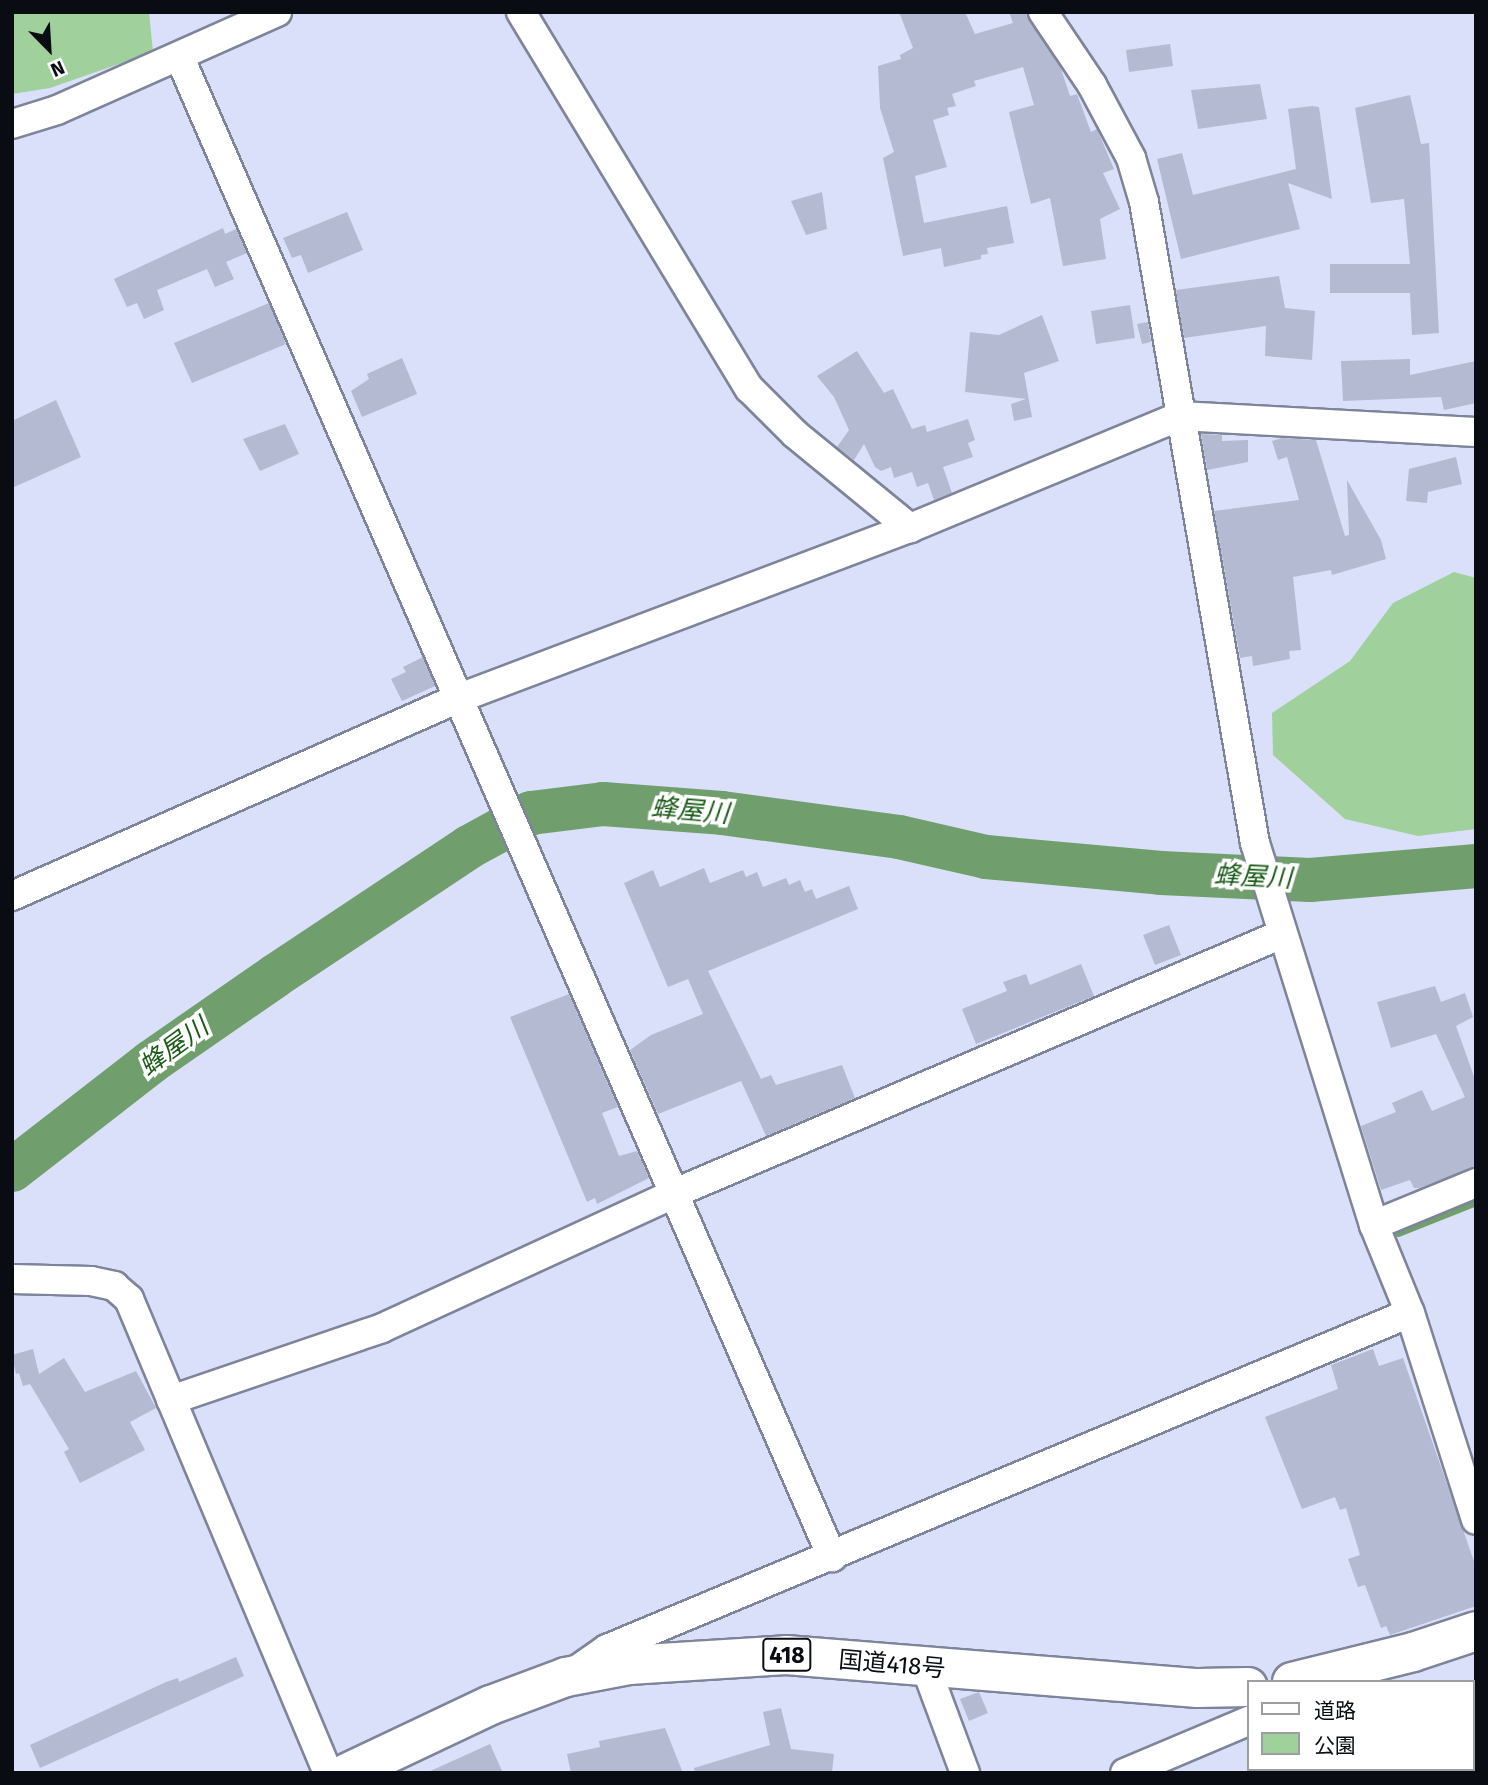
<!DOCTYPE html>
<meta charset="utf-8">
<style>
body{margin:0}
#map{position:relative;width:1488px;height:1785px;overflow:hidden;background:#dae0f9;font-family:"Fira Sans","Noto Sans JP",sans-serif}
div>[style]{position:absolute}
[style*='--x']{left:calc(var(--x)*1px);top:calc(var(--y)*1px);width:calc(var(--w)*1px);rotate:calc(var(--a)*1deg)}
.green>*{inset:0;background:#a0d09b}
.stream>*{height:7px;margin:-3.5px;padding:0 3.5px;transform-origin:3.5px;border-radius:3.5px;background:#709f6d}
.river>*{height:44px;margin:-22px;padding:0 22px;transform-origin:22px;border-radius:22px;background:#709f6d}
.building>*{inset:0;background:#b4bad2}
.roads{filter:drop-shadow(2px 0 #7e849a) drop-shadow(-2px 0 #7e849a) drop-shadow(0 2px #7e849a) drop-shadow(0 -2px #7e849a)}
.minor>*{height:28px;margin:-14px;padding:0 14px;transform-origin:14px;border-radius:14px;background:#fff}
.highway>*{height:38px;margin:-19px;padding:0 19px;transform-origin:19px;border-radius:19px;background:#fff}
span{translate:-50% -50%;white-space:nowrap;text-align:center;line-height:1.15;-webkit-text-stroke:7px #fff;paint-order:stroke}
.shield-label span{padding:2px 5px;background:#fff;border:2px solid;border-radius:5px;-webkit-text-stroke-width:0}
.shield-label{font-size:23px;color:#0a0c14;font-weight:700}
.street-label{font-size:24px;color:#0a0c14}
.water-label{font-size:26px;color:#195b17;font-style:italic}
.frame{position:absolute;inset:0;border:14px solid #0a0c14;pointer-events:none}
.legend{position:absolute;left:1247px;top:1680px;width:228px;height:91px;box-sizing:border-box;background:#fff;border:2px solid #9d9ea1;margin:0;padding:9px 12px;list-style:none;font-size:21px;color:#0a0c14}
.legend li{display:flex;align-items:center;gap:14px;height:35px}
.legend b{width:35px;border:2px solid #9d9ea1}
.north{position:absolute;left:14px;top:14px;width:70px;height:70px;-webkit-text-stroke:5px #fff;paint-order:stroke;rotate:156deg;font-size:19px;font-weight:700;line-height:28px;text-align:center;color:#0a0c14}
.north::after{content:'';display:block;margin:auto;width:24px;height:32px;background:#0a0c14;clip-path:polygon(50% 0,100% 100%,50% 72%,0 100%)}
</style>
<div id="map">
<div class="green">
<i style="clip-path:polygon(12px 12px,149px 12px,153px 52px,50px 88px,12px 94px)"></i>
<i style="clip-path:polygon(1454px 572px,1476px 578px,1476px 829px,1418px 836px,1345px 819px,1273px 755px,1272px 713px,1350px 661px,1393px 603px)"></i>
</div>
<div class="stream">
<i style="--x:1398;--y:1233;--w:84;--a:-21.7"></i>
</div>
<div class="river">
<i style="--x:12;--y:1170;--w:176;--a:-37.8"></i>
<i style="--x:151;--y:1062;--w:151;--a:-34.7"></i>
<i style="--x:275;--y:976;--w:233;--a:-33.6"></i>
<i style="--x:469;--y:847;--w:71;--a:-28.7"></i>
<i style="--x:531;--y:813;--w:73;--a:-7.1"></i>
<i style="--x:603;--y:804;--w:119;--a:4.3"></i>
<i style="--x:722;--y:813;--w:179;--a:7.7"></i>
<i style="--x:899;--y:837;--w:89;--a:12.9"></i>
<i style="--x:986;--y:857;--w:176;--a:5.2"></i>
<i style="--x:1161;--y:873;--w:149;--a:2.7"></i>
<i style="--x:1310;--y:880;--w:167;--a:-4.8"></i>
</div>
<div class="building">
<i style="clip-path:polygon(899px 12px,965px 12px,975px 34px,1013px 23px,1009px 12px,1026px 12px,1061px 69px,1070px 96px,1077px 94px,1091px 132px,1097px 129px,1114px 169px,1103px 173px,1120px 209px,1100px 219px,1106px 259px,1063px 266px,1050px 198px,1031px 204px,1009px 112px,1034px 105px,1023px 67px,974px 81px,976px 86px,952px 94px,956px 106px,947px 108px,949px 115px,933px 120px,947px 167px,915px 176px,924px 223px,1007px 206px,1014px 243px,987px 248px,988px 254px,981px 255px,981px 259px,944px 267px,941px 248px,903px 256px,883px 158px,894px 152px,880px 108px,878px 66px,901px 59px,900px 55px,913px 48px)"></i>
<i style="clip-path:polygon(1170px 44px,1173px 66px,1129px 72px,1126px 50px)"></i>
<i style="clip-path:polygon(1260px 84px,1267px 119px,1198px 129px,1191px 90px)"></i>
<i style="clip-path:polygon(1410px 95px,1421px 144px,1429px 143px,1439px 333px,1412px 335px,1410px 293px,1330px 293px,1330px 264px,1410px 264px,1404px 199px,1371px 203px,1355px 108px)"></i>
<i style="clip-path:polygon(1312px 106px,1319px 107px,1332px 199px,1288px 183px,1300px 229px,1181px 259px,1157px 159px,1182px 153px,1193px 195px,1296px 169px,1288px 109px)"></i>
<i style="clip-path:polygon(822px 192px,827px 229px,806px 235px,791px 201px)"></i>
<i style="clip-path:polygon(347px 212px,363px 250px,308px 273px,301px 255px,292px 258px,283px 238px)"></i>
<i style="clip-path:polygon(223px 228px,225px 234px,236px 229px,247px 253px,226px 262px,234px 279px,215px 287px,207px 269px,157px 290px,164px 310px,144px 319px,137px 303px,127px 307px,114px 279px)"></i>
<i style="clip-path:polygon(1279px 276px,1285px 308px,1315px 311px,1312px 360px,1265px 356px,1266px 326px,1184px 338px,1176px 290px)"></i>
<i style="clip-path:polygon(269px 303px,286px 344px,192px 383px,174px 343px)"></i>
<i style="clip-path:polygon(1130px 305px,1135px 338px,1096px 344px,1091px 311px)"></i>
<i style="clip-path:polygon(1042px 315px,1059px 361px,1024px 373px,1032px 417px,1014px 421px,1011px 404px,1026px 399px,965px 392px,970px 332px,999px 335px)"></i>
<i style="clip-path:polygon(1148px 322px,1151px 342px,1142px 344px,1137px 324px)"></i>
<i style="clip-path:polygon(857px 351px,884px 393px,893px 389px,912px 429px,925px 425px,927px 432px,968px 419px,975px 440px,968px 443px,973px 457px,943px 467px,952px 493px,934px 500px,928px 483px,917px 487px,912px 472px,894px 478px,891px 467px,881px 471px,875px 467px,864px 444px,854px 460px,837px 447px,849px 430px,834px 397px,817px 376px)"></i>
<i style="clip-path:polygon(402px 358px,417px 394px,362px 417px,351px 391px,369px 379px,367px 374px)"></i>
<i style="clip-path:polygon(1410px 359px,1410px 375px,1476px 361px,1476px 403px,1444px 410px,1441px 397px,1343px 401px,1341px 361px)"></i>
<i style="clip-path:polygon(56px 400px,81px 457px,12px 488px,12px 421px)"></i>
<i style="clip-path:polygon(285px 424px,299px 454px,260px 471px,243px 439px)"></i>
<i style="clip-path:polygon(1201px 434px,1222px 435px,1222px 441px,1248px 440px,1248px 462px,1207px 470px)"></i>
<i style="clip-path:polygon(1282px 438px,1316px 440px,1345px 536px,1349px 535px,1347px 480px,1381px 540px,1386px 559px,1332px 575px,1331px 570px,1293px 577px,1301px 650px,1289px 651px,1290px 659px,1253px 666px,1252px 656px,1240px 658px,1214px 511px,1299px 500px,1287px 457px,1278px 460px,1272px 441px)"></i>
<i style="clip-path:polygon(1456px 457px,1462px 484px,1428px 492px,1427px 503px,1406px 501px,1409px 469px)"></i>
<i style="clip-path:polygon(423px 657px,435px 686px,402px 701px,391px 679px,406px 672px,403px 667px)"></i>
<i style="clip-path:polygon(704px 868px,710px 883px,743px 870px,746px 877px,757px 872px,763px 887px,786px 878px,789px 885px,800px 880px,805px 892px,812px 889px,816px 899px,849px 886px,858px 909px,708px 971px,761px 1079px,771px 1075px,776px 1085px,842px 1065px,855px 1098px,766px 1136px,741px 1081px,658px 1114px,630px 1050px,651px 1035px,703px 1014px,688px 979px,668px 987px,624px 883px,653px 870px,660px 887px)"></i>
<i style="clip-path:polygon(1169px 925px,1181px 955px,1155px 965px,1143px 935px)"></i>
<i style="clip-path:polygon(1081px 964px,1094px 996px,976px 1044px,962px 1009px,1007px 991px,1003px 982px,1026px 974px,1030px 985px)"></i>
<i style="clip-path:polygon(1435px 986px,1441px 1002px,1465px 993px,1473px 1017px,1456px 1026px,1476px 1082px,1476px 1167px,1420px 1188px,1414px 1188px,1410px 1180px,1381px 1190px,1361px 1126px,1396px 1112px,1392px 1103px,1422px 1090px,1432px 1111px,1465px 1097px,1436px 1034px,1391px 1048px,1377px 1002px)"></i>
<i style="clip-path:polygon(569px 994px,618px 1107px,602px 1113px,619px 1156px,637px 1151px,649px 1178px,597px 1204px,595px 1198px,587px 1202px,510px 1017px)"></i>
<i style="clip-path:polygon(33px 1349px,39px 1374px,64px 1358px,85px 1392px,136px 1371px,156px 1408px,130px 1422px,145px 1450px,80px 1483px,64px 1452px,69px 1449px,30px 1384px,23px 1386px,19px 1373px,16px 1374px,12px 1355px)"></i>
<i style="clip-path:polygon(1373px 1349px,1379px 1366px,1403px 1358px,1476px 1567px,1476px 1606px,1390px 1635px,1386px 1626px,1381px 1628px,1365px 1585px,1358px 1587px,1348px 1559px,1360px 1555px,1346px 1508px,1340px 1510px,1335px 1497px,1302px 1509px,1265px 1417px,1338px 1389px,1331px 1365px)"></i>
<i style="clip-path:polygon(236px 1657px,244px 1676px,40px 1768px,30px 1745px,166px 1682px,178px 1678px,179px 1682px)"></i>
<i style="clip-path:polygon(979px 1692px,988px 1713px,969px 1721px,960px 1699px)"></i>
<i style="clip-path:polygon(781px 1708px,791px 1749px,834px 1754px,832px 1773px,695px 1773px,694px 1768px,770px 1745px,763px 1712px)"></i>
<i style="clip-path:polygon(665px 1728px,683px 1773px,571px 1773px,567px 1754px,600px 1747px,599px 1741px)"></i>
<i style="clip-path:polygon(490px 1744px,503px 1773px,426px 1773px)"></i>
</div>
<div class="roads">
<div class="minor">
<i style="--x:521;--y:12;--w:440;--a:58.8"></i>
<i style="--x:749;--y:388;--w:65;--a:45"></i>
<i style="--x:795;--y:434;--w:149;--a:39.3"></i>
<i style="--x:1043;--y:12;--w:88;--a:56.1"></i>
<i style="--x:1092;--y:85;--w:83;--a:61.9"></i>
<i style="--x:1131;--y:158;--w:46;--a:73.5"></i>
<i style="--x:1144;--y:202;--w:651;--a:80.18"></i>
<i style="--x:1255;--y:843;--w:400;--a:72.7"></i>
<i style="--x:1374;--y:1225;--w:95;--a:67.8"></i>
<i style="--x:1410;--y:1313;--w:217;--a:72.3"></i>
<i style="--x:180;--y:58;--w:1635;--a:66.49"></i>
<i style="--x:12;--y:124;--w:47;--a:-17.3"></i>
<i style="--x:57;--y:110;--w:241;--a:-24"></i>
<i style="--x:12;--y:896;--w:487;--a:-23.9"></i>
<i style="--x:457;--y:699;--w:484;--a:-20.7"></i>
<i style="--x:910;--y:528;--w:292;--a:-22.5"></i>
<i style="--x:1180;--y:416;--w:296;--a:3.1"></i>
<i style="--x:1374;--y:1225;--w:110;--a:-22.4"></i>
<i style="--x:12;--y:1279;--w:79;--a:1.5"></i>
<i style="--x:91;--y:1281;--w:24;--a:12"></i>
<i style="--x:114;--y:1286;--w:20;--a:41"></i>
<i style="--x:129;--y:1299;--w:514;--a:67.23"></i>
<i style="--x:171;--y:1400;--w:223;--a:-18.8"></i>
<i style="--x:382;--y:1328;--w:323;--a:-24.7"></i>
<i style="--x:675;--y:1193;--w:658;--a:-23.1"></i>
<i style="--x:926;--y:1668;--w:112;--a:69.6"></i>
<i style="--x:574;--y:1672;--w:40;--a:-34.9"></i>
<i style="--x:607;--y:1649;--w:870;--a:-22.71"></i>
<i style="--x:1373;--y:1769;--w:4;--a:63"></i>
<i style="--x:1125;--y:1773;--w:134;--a:-22.9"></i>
</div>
<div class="highway">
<i style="--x:1292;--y:1682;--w:125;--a:-13.9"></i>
<i style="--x:1413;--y:1652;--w:66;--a:-18.4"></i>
<i style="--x:347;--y:1773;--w:159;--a:-25.3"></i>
<i style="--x:491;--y:1705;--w:80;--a:-20.5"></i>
<i style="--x:566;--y:1677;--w:64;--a:-10.8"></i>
<i style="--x:629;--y:1665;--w:157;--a:-3.6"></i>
<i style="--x:786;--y:1655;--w:413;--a:4.6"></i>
<i style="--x:1198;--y:1688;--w:50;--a:-1.1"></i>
</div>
</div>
<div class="shield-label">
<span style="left:787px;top:1655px">418</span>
</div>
<div class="street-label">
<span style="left:892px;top:1665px;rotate:5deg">国道418号</span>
</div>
<div class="water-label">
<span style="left:690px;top:811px;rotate:5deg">蜂屋川</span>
<span style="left:1253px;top:877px;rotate:3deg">蜂屋川</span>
<span style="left:174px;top:1047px;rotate:-36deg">蜂屋川</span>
</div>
<div class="frame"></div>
<ul class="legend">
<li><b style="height:9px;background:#fff"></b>道路</li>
<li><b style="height:19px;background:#a0d09b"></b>公園</li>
</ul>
<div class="north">N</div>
</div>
